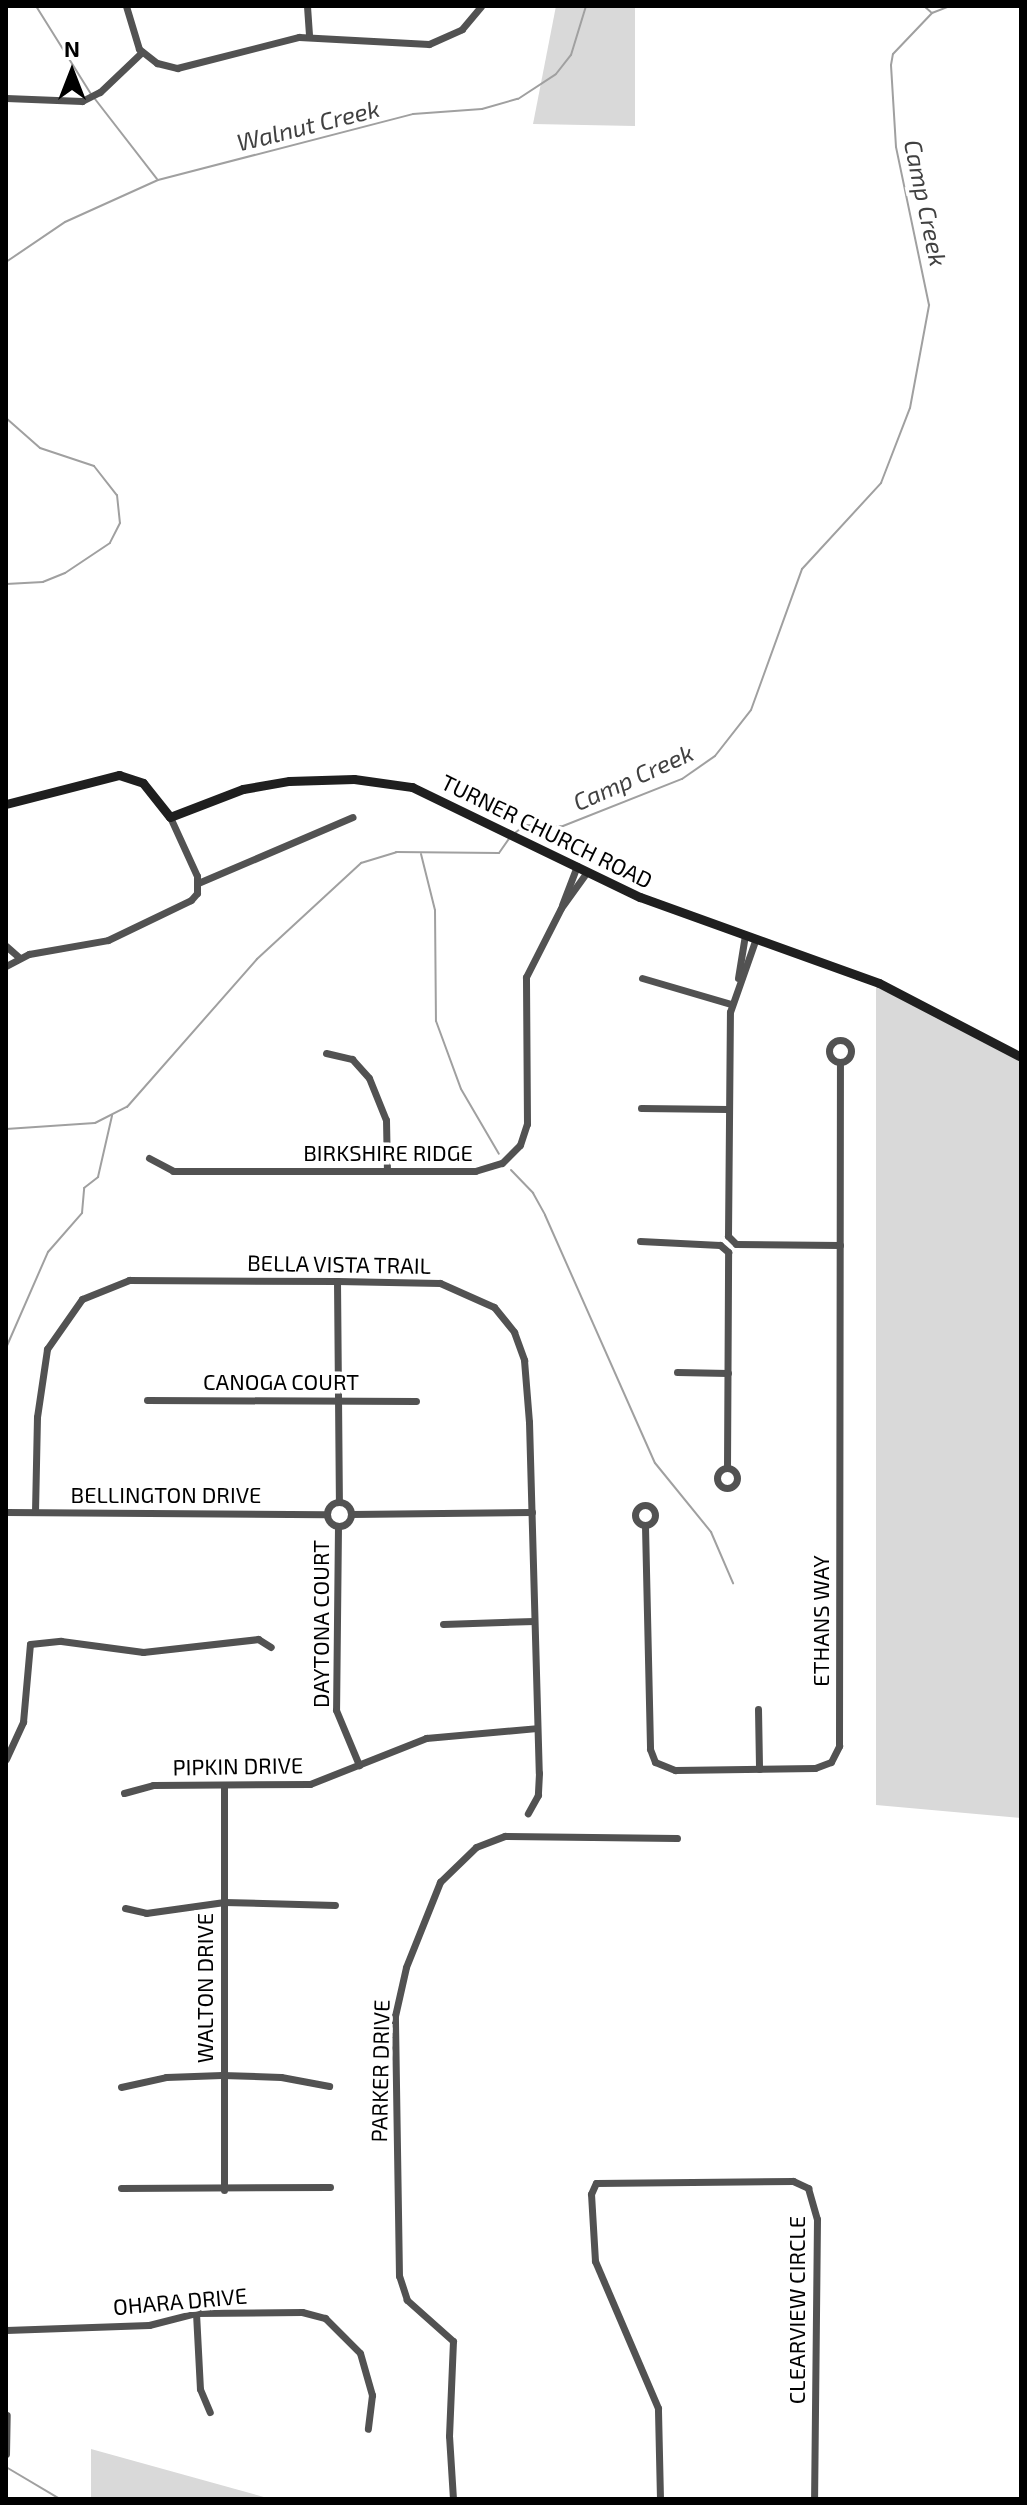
<!DOCTYPE html>
<style>
body{margin:0}
#map{position:relative;width:1027px;height:2505px;overflow:hidden;background:#fff;font-family:"Exo 2",sans-serif}
div>[style]{position:absolute}
[style*='--x']{left:calc(var(--x)*1px);top:calc(var(--y)*1px);width:calc(var(--w)*1px);rotate:calc(var(--a)*1deg)}
.green>*{inset:0;background:#d9d9d9}
.stream>*{height:2px;margin:-1px;padding:0 1px;transform-origin:1px;border-radius:1px;background:#a0a0a0}
.street>*{height:7px;margin:-3.5px;padding:0 3.5px;transform-origin:3.5px;border-radius:3.5px;background:#525252}
.street>.ring{margin:-3.5px;padding:0;box-sizing:content-box;background:none;border:7px solid #525252;border-radius:50%}
.secondary>*{height:9px;margin:-4.5px;padding:0 4.5px;transform-origin:4.5px;border-radius:4.5px;background:#1f1f1f}
span{translate:-50% -50%;white-space:nowrap;text-align:center;line-height:1.15;-webkit-text-stroke:7px #fff;paint-order:stroke}
.street-label{font-size:22px;color:#000}
.water-label{font-size:24px;color:#414141;font-style:italic}
.frame{position:absolute;inset:0;border:8px solid #000;pointer-events:none}
.north{position:absolute;left:32px;top:32px;width:80px;height:80px;-webkit-text-stroke:6px #fff;paint-order:stroke;rotate:0deg;font-size:22px;font-weight:700;line-height:32px;text-align:center;color:#000}
.north::after{content:'';display:block;margin:auto;width:28px;height:36px;background:#000;clip-path:polygon(50% 0,100% 100%,50% 72%,0 100%)}
</style>
<div id="map">
<div class="green">
<i style="clip-path:polygon(556px 6px,635px 6px,635px 126px,533px 124px)"></i>
<i style="clip-path:polygon(876px 984px,1021px 1053px,1021px 1818px,876px 1805px)"></i>
<i style="clip-path:polygon(91px 2449px,271px 2499px,91px 2499px)"></i>
</div>
<div class="stream">
<i style="--x:36;--y:6;--w:104;--a:58"></i>
<i style="--x:924;--y:6;--w:9;--a:41"></i>
<i style="--x:95;--y:99;--w:101;--a:52.2"></i>
<i style="--x:6;--y:262;--w:71;--a:-34.1"></i>
<i style="--x:65;--y:222;--w:102;--a:-24.3"></i>
<i style="--x:158;--y:180;--w:263;--a:-14.5"></i>
<i style="--x:413;--y:114;--w:69;--a:-4.1"></i>
<i style="--x:482;--y:109;--w:37;--a:-16"></i>
<i style="--x:518;--y:99;--w:45;--a:-33.3"></i>
<i style="--x:556;--y:74;--w:24;--a:-52"></i>
<i style="--x:571;--y:55;--w:51;--a:-73"></i>
<i style="--x:6;--y:418;--w:45;--a:41.4"></i>
<i style="--x:40;--y:448;--w:57;--a:18.4"></i>
<i style="--x:94;--y:466;--w:37;--a:52"></i>
<i style="--x:117;--y:495;--w:28;--a:84"></i>
<i style="--x:120;--y:523;--w:22;--a:117"></i>
<i style="--x:110;--y:543;--w:54;--a:146.3"></i>
<i style="--x:65;--y:573;--w:24;--a:158"></i>
<i style="--x:43;--y:582;--w:37;--a:177"></i>
<i style="--x:515;--y:833;--w:13;--a:-39"></i>
<i style="--x:525;--y:825;--w:38;--a:2"></i>
<i style="--x:563;--y:826;--w:128;--a:-21.6"></i>
<i style="--x:682;--y:779;--w:40;--a:-34.9"></i>
<i style="--x:715;--y:756;--w:58;--a:-52"></i>
<i style="--x:751;--y:710;--w:150;--a:-70.1"></i>
<i style="--x:802;--y:569;--w:117;--a:-47.4"></i>
<i style="--x:881;--y:483;--w:80;--a:-68.9"></i>
<i style="--x:910;--y:408;--w:105;--a:-79.5"></i>
<i style="--x:929;--y:305;--w:161;--a:-101.8"></i>
<i style="--x:896;--y:147;--w:82;--a:-93.5"></i>
<i style="--x:891;--y:65;--w:11;--a:-80"></i>
<i style="--x:893;--y:54;--w:57;--a:-46.4"></i>
<i style="--x:932;--y:13;--w:19;--a:-21"></i>
<i style="--x:421;--y:854;--w:58;--a:76"></i>
<i style="--x:435;--y:910;--w:111;--a:89.5"></i>
<i style="--x:436;--y:1021;--w:72;--a:69.8"></i>
<i style="--x:461;--y:1089;--w:75;--a:59.7"></i>
<i style="--x:6;--y:1129;--w:89;--a:-3.9"></i>
<i style="--x:95;--y:1123;--w:36;--a:-27"></i>
<i style="--x:127;--y:1107;--w:197;--a:-48.7"></i>
<i style="--x:257;--y:959;--w:142;--a:-42.7"></i>
<i style="--x:361;--y:863;--w:37;--a:-17"></i>
<i style="--x:396;--y:852;--w:103;--a:0.6"></i>
<i style="--x:499;--y:853;--w:19;--a:-55"></i>
<i style="--x:511;--y:1170;--w:32;--a:46"></i>
<i style="--x:533;--y:1193;--w:25;--a:61"></i>
<i style="--x:545;--y:1215;--w:271;--a:66.1"></i>
<i style="--x:655;--y:1463;--w:89;--a:50.9"></i>
<i style="--x:711;--y:1532;--w:56;--a:66.7"></i>
<i style="--x:6;--y:1348;--w:105;--a:-66.4"></i>
<i style="--x:48;--y:1252;--w:52;--a:-48.9"></i>
<i style="--x:82;--y:1213;--w:25;--a:-85"></i>
<i style="--x:84;--y:1188;--w:18;--a:-38"></i>
<i style="--x:98;--y:1177;--w:63;--a:-77.1"></i>
<i style="--x:6;--y:2467;--w:63;--a:30.7"></i>
</div>
<div class="street">
<i style="--x:126;--y:6;--w:45;--a:73.2"></i>
<i style="--x:139;--y:49;--w:23;--a:38"></i>
<i style="--x:157;--y:63;--w:21;--a:14"></i>
<i style="--x:177;--y:68;--w:126;--a:-14.3"></i>
<i style="--x:299;--y:37;--w:130;--a:3.1"></i>
<i style="--x:429;--y:44;--w:36;--a:-24"></i>
<i style="--x:462;--y:29;--w:30;--a:-50"></i>
<i style="--x:307;--y:6;--w:31;--a:86"></i>
<i style="--x:6;--y:98;--w:76;--a:2.3"></i>
<i style="--x:82;--y:101;--w:20;--a:-27"></i>
<i style="--x:100;--y:92;--w:58;--a:-43.6"></i>
<i style="--x:198;--y:883;--w:168;--a:-23.1"></i>
<i style="--x:562;--y:905;--w:42;--a:-69"></i>
<i style="--x:6;--y:946;--w:18;--a:41"></i>
<i style="--x:6;--y:966;--w:26;--a:-28"></i>
<i style="--x:29;--y:954;--w:80;--a:-10"></i>
<i style="--x:108;--y:940;--w:92;--a:-25.7"></i>
<i style="--x:191;--y:900;--w:9;--a:-49"></i>
<i style="--x:197;--y:893;--w:17;--a:-90"></i>
<i style="--x:197;--y:876;--w:65;--a:-114.6"></i>
<i style="--x:642;--y:978;--w:93;--a:16.3"></i>
<i style="--x:738;--y:978;--w:44;--a:-80.8"></i>
<i class="ring" style="left:829px;top:1040px;width:15px;height:15px"></i>
<i style="--x:326;--y:1053;--w:27;--a:13"></i>
<i style="--x:352;--y:1059;--w:25;--a:48"></i>
<i style="--x:369;--y:1078;--w:45;--a:68"></i>
<i style="--x:386;--y:1120;--w:51;--a:88.9"></i>
<i style="--x:641;--y:1108;--w:87;--a:0.7"></i>
<i style="--x:149;--y:1158;--w:27;--a:28"></i>
<i style="--x:173;--y:1171;--w:302;--a:0"></i>
<i style="--x:475;--y:1171;--w:28;--a:-17"></i>
<i style="--x:502;--y:1163;--w:25;--a:-45"></i>
<i style="--x:520;--y:1145;--w:22;--a:-72"></i>
<i style="--x:527;--y:1124;--w:147;--a:-90.4"></i>
<i style="--x:526;--y:977;--w:77;--a:-63.1"></i>
<i style="--x:561;--y:908;--w:44;--a:-54.2"></i>
<i style="--x:728;--y:1236;--w:224;--a:-89.5"></i>
<i style="--x:730;--y:1012;--w:78;--a:-70.6"></i>
<i style="--x:728;--y:1236;--w:11;--a:45"></i>
<i style="--x:736;--y:1244;--w:104;--a:0.6"></i>
<i style="--x:640;--y:1241;--w:80;--a:2.9"></i>
<i style="--x:720;--y:1245;--w:11;--a:41"></i>
<i style="--x:337;--y:1281;--w:221;--a:89.5"></i>
<i style="--x:677;--y:1372;--w:51;--a:1.1"></i>
<i style="--x:147;--y:1400;--w:269;--a:0.2"></i>
<i class="ring" style="left:717px;top:1468px;width:13px;height:13px"></i>
<i style="--x:727;--y:1468;--w:216;--a:-89.7"></i>
<i class="ring" style="left:327px;top:1502px;width:17px;height:17px"></i>
<i class="ring" style="left:635px;top:1505px;width:13px;height:13px"></i>
<i style="--x:6;--y:1512;--w:320;--a:0.4"></i>
<i style="--x:35;--y:1512;--w:95;--a:-88.8"></i>
<i style="--x:37;--y:1417;--w:69;--a:-81.6"></i>
<i style="--x:47;--y:1349;--w:61;--a:-55"></i>
<i style="--x:82;--y:1299;--w:51;--a:-22"></i>
<i style="--x:129;--y:1280;--w:208;--a:0.3"></i>
<i style="--x:337;--y:1281;--w:103;--a:1.1"></i>
<i style="--x:440;--y:1283;--w:59;--a:24"></i>
<i style="--x:494;--y:1307;--w:32;--a:51"></i>
<i style="--x:514;--y:1332;--w:30;--a:70"></i>
<i style="--x:524;--y:1360;--w:62;--a:85.4"></i>
<i style="--x:529;--y:1422;--w:351;--a:88.4"></i>
<i style="--x:539;--y:1773;--w:22;--a:93"></i>
<i style="--x:538;--y:1795;--w:21;--a:119"></i>
<i style="--x:351;--y:1514;--w:181;--a:-0.6"></i>
<i style="--x:338;--y:1526;--w:184;--a:90.6"></i>
<i style="--x:336;--y:1710;--w:60;--a:67.3"></i>
<i style="--x:645;--y:1526;--w:223;--a:88.7"></i>
<i style="--x:650;--y:1749;--w:14;--a:69"></i>
<i style="--x:655;--y:1762;--w:22;--a:22"></i>
<i style="--x:675;--y:1770;--w:140;--a:-0.8"></i>
<i style="--x:815;--y:1768;--w:17;--a:-21"></i>
<i style="--x:831;--y:1762;--w:18;--a:-63"></i>
<i style="--x:839;--y:1746;--w:684;--a:-89.92"></i>
<i style="--x:443;--y:1624;--w:91;--a:-1.9"></i>
<i style="--x:758;--y:1709;--w:60;--a:89"></i>
<i style="--x:6;--y:1759;--w:41;--a:-65.3"></i>
<i style="--x:23;--y:1722;--w:78;--a:-84.9"></i>
<i style="--x:30;--y:1644;--w:31;--a:-6"></i>
<i style="--x:61;--y:1641;--w:83;--a:7.6"></i>
<i style="--x:143;--y:1652;--w:116;--a:-6.4"></i>
<i style="--x:258;--y:1639;--w:15;--a:32"></i>
<i style="--x:224;--y:1786;--w:404;--a:90"></i>
<i style="--x:124;--y:1793;--w:30;--a:-15"></i>
<i style="--x:153;--y:1785;--w:157;--a:-0.4"></i>
<i style="--x:310;--y:1784;--w:125;--a:-21.6"></i>
<i style="--x:426;--y:1738;--w:111;--a:-5.1"></i>
<i style="--x:125;--y:1908;--w:22;--a:13"></i>
<i style="--x:146;--y:1913;--w:79;--a:-8"></i>
<i style="--x:224;--y:1902;--w:111;--a:1.5"></i>
<i style="--x:121;--y:2087;--w:46;--a:-12.5"></i>
<i style="--x:166;--y:2077;--w:56;--a:-2"></i>
<i style="--x:222;--y:2075;--w:59;--a:1.9"></i>
<i style="--x:281;--y:2077;--w:49;--a:10.6"></i>
<i style="--x:121;--y:2188;--w:209;--a:-0.3"></i>
<i style="--x:196;--y:2313;--w:76;--a:87"></i>
<i style="--x:200;--y:2389;--w:25;--a:67"></i>
<i style="--x:6;--y:2330;--w:143;--a:-2"></i>
<i style="--x:149;--y:2325;--w:49;--a:-14.3"></i>
<i style="--x:196;--y:2313;--w:106;--a:-0.5"></i>
<i style="--x:302;--y:2312;--w:24;--a:15"></i>
<i style="--x:325;--y:2318;--w:49;--a:45"></i>
<i style="--x:360;--y:2353;--w:44;--a:74.1"></i>
<i style="--x:372;--y:2395;--w:34;--a:97"></i>
<i style="--x:6;--y:2454;--w:39;--a:-89"></i>
<i style="--x:453;--y:2499;--w:63;--a:-93.6"></i>
<i style="--x:449;--y:2436;--w:95;--a:-87.6"></i>
<i style="--x:453;--y:2341;--w:62;--a:-138.3"></i>
<i style="--x:407;--y:2300;--w:25;--a:-108"></i>
<i style="--x:399;--y:2276;--w:260;--a:-90.9"></i>
<i style="--x:395;--y:2016;--w:50;--a:-77.3"></i>
<i style="--x:406;--y:1967;--w:92;--a:-68.2"></i>
<i style="--x:440;--y:1882;--w:50;--a:-44.2"></i>
<i style="--x:476;--y:1847;--w:31;--a:-21"></i>
<i style="--x:505;--y:1836;--w:172;--a:0.7"></i>
<i style="--x:660;--y:2499;--w:91;--a:-91.3"></i>
<i style="--x:658;--y:2408;--w:160;--a:-113.2"></i>
<i style="--x:595;--y:2261;--w:67;--a:-93.4"></i>
<i style="--x:591;--y:2194;--w:12;--a:-66"></i>
<i style="--x:596;--y:2183;--w:197;--a:-0.6"></i>
<i style="--x:793;--y:2181;--w:17;--a:25"></i>
<i style="--x:808;--y:2188;--w:32;--a:74"></i>
<i style="--x:817;--y:2219;--w:280;--a:90.6"></i>
</div>
<div class="secondary">
<i style="--x:6;--y:804;--w:117;--a:-14.4"></i>
<i style="--x:119;--y:775;--w:25;--a:18"></i>
<i style="--x:143;--y:783;--w:43;--a:51.5"></i>
<i style="--x:170;--y:817;--w:78;--a:-21"></i>
<i style="--x:243;--y:789;--w:47;--a:-9.9"></i>
<i style="--x:289;--y:781;--w:65;--a:-1.8"></i>
<i style="--x:354;--y:779;--w:59;--a:7.9"></i>
<i style="--x:412;--y:787;--w:253;--a:25.8"></i>
<i style="--x:640;--y:897;--w:254;--a:19.8"></i>
<i style="--x:879;--y:983;--w:160;--a:27.5"></i>
</div>
<div class="street-label">
<span style="left:547px;top:831px;rotate:26deg">TURNER CHURCH ROAD</span>
<span style="left:388px;top:1153px">BIRKSHIRE RIDGE</span>
<span style="left:339px;top:1264px;rotate:1deg">BELLA VISTA TRAIL</span>
<span style="left:281px;top:1382px">CANOGA COURT</span>
<span style="left:166px;top:1495px">BELLINGTON DRIVE</span>
<span style="left:821px;top:1621px;rotate:-90deg">ETHANS WAY</span>
<span style="left:321px;top:1624px;rotate:-90deg">DAYTONA COURT</span>
<span style="left:238px;top:1766px;rotate:-1deg">PIPKIN DRIVE</span>
<span style="left:205px;top:1988px;rotate:-90deg">WALTON DRIVE</span>
<span style="left:380px;top:2071px;rotate:-89deg">PARKER DRIVE</span>
<span style="left:180px;top:2301px;rotate:-5deg">OHARA DRIVE</span>
<span style="left:797px;top:2310px;rotate:-90deg">CLEARVIEW CIRCLE</span>
</div>
<div class="water-label">
<span style="left:308px;top:125px;rotate:-14deg">Walnut Creek</span>
<span style="left:926px;top:203px;rotate:78deg">Camp Creek</span>
<span style="left:633px;top:777px;rotate:-24deg">Camp Creek</span>
</div>
<div class="frame"></div>
<div class="north">N</div>
</div>
